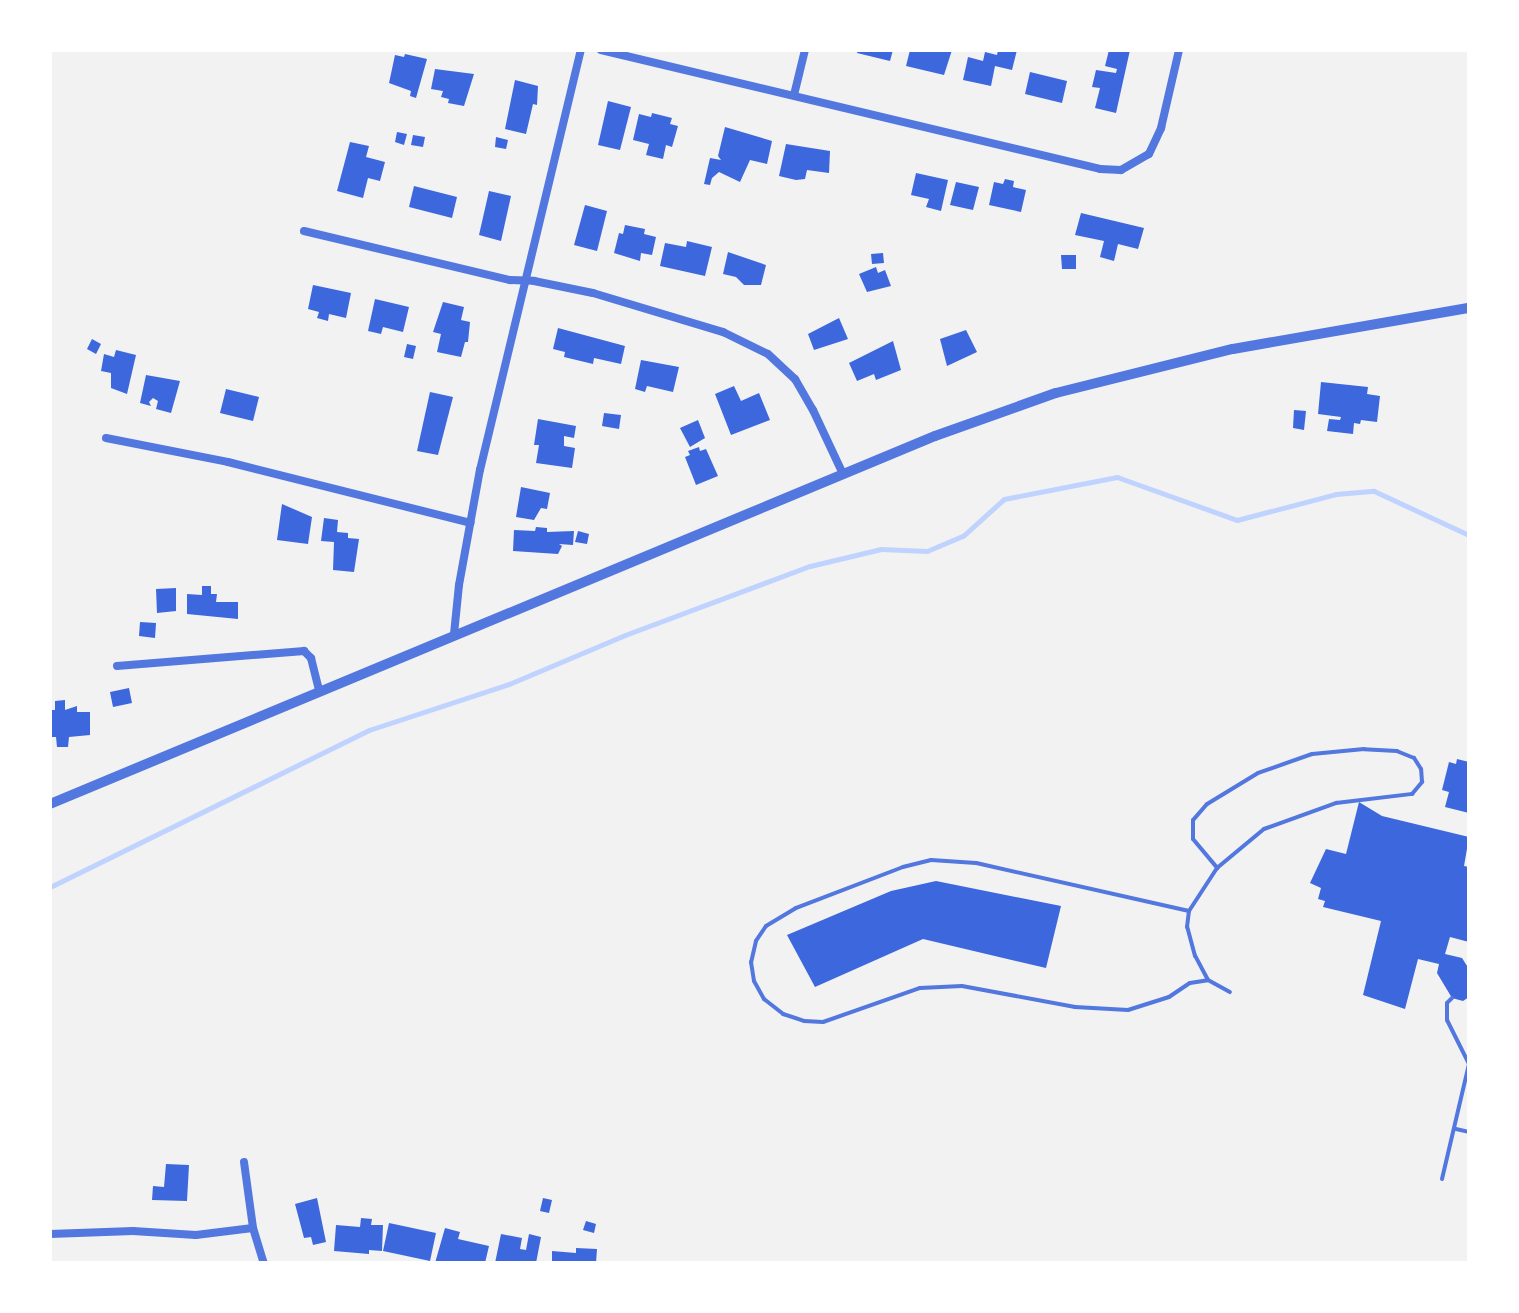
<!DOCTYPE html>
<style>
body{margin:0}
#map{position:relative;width:1519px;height:1313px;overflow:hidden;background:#f2f2f2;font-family:"Fira Sans Condensed",sans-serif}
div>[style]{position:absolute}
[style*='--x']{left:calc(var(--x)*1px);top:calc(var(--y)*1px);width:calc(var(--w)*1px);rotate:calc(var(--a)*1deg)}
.stream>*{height:5px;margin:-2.5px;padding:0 2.5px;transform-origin:2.5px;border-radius:2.5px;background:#bfd3fe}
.building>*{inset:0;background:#3d67dc}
.service>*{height:4px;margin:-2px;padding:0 2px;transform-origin:2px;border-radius:2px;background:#5277de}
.minor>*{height:8px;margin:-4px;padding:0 4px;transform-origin:4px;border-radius:4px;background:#5277de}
.tertiary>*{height:10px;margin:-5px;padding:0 5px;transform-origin:5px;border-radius:5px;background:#5277de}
span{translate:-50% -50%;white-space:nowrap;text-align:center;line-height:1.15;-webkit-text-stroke:6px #fff;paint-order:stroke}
.frame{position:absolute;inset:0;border:52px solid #fff;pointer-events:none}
</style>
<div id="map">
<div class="stream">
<i style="--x:50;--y:887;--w:356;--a:-26.2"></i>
<i style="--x:369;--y:730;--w:147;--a:-18.2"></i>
<i style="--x:509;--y:684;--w:126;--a:-22.9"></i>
<i style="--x:625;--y:635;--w:197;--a:-20.5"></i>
<i style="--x:810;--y:566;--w:73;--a:-13.5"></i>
<i style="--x:881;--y:549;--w:46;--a:2.5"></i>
<i style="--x:927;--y:551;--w:39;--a:-23"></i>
<i style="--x:963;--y:536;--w:55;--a:-42.1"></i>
<i style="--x:1004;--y:499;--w:115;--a:-11"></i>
<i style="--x:1117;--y:477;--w:127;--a:19.7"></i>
<i style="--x:1237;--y:520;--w:102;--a:-14.7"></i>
<i style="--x:1336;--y:494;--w:38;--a:-5"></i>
<i style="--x:1374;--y:491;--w:105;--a:24.9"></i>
</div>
<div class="building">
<i style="clip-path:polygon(858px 50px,893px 50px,890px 61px,857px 53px)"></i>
<i style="clip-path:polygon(910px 50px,952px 50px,944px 75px,906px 66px)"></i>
<i style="clip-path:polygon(998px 50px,1017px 50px,1012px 70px,995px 66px,991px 86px,963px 80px,968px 57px,983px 61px,985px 52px,997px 55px)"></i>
<i style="clip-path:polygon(1109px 50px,1130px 50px,1116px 113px,1095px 108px,1100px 88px,1092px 87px,1096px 70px,1116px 73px,1117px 69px,1105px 66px)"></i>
<i style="clip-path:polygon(405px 54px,427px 59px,416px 98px,410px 96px,411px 91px,389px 83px,395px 55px,404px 57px)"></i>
<i style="clip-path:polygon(435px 69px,474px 74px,464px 106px,448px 103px,449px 99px,441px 97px,443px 91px,431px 89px)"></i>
<i style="clip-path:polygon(1030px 72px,1067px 81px,1062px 103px,1025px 94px)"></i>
<i style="clip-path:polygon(515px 80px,538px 86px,537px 105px,533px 104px,526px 134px,505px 129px)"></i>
<i style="clip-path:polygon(608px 101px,631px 107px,620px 150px,598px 145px)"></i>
<i style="clip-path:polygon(652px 113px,672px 118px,670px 124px,678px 126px,672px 147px,666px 145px,663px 159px,646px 155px,649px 144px,633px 140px,639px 114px,651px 117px)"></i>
<i style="clip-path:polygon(725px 127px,772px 141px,767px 164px,750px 160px,740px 182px,719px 172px,712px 178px,710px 185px,704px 184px,710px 158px,721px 160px,718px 156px)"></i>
<i style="clip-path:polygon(397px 132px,407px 134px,404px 145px,395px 142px)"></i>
<i style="clip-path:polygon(413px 135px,425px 137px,423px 147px,411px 145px)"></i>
<i style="clip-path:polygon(496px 137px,508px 140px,506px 149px,495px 147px)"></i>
<i style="clip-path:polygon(350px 142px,369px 146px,366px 157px,385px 162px,380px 181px,368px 178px,363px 198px,337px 191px)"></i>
<i style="clip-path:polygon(786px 144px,830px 151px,829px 173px,807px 170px,805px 179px,796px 180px,779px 176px)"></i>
<i style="clip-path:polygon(916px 173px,948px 180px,941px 211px,926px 207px,929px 199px,911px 195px)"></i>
<i style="clip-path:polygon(1005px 179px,1014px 181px,1013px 187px,1026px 190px,1021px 212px,989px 205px,994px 182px,1003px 184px)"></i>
<i style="clip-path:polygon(956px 182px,979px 187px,973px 210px,950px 205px)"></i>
<i style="clip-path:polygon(414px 186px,457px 197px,452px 218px,409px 207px)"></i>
<i style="clip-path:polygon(489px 191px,511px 196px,501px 241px,479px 235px)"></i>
<i style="clip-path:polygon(585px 205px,607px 211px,597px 251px,574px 245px)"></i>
<i style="clip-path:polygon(1081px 213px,1144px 228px,1138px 249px,1118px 244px,1114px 261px,1100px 257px,1104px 241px,1075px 235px)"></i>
<i style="clip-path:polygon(625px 225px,645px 229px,644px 234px,656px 237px,652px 255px,641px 253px,640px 261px,614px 253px,619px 233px,623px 234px)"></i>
<i style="clip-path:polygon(687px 241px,712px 247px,705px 276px,660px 266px,665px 243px,686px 247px)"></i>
<i style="clip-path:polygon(728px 252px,766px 265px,761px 285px,744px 285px,736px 277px,723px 274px)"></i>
<i style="clip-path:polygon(883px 253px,884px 263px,872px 264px,871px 254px)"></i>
<i style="clip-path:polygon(1061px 255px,1076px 255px,1076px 269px,1062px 269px)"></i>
<i style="clip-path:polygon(876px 267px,878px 273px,885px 270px,891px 286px,867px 292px,859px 274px)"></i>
<i style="clip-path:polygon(313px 285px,351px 293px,346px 318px,329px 314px,328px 321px,317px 318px,319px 312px,308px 309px)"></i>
<i style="clip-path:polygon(375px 299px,409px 307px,403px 332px,383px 327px,381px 334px,368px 331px)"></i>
<i style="clip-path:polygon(443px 302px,464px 307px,461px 320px,470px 322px,468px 342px,465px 342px,461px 357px,437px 352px,441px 334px,433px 332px)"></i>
<i style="clip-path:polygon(839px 318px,848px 339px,814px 350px,808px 334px)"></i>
<i style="clip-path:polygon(558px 328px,625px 346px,621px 364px,594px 358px,593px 364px,564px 357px,565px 352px,553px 349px)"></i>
<i style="clip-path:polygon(966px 330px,977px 352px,947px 366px,940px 339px)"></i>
<i style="clip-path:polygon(92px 339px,101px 344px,96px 354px,87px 349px)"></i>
<i style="clip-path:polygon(893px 341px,901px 370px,876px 380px,874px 374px,857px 381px,849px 363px)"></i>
<i style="clip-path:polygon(407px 344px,416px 346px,413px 359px,404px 357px)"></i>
<i style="clip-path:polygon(116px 350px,136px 355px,127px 394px,111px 388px,111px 373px,101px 371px,104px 354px,114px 357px)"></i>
<i style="clip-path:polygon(641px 360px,679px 367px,673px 392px,647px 386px,645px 392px,635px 389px)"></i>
<i style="clip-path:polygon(146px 375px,180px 381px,171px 413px,156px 409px,158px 401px,153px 398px,149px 402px,151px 406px,140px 403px)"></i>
<i style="clip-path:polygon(1321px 382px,1368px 387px,1367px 394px,1380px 396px,1377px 422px,1361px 420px,1360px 424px,1354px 423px,1353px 434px,1327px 431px,1329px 419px,1340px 420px,1341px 417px,1318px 414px)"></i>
<i style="clip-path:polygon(734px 386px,741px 401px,759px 393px,770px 420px,731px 435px,715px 394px)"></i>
<i style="clip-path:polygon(226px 389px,259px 397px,253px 421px,220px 413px)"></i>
<i style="clip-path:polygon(430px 392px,453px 397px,438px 455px,417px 451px)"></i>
<i style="clip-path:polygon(1294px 410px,1306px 411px,1304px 430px,1293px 428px)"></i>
<i style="clip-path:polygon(604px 413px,621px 415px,619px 429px,602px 426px)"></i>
<i style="clip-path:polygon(538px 419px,576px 426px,574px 438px,564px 436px,564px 446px,575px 448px,572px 468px,536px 463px,539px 445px,534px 445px)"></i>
<i style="clip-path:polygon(698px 420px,705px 438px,690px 447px,680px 428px)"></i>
<i style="clip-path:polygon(699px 447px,700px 451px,706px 449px,718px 476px,696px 485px,685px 457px,690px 455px,688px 451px)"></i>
<i style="clip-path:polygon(521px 487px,550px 493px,547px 509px,541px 508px,534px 520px,516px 517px)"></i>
<i style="clip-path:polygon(282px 504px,312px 517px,308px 544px,277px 540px)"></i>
<i style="clip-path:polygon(324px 518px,338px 520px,337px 532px,348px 533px,348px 538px,359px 539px,354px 572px,333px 570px,334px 542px,321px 541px)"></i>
<i style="clip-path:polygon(536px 527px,547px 528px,547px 532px,574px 531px,573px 545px,559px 544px,562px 546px,558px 554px,513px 551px,514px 530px,535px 531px)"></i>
<i style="clip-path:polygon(578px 531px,589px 534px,587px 544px,575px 542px)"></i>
<i style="clip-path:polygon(202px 586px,211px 586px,211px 594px,217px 594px,216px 602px,238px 602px,238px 619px,187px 614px,187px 594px,202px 595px)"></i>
<i style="clip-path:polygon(176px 588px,176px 611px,157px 613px,156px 589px)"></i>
<i style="clip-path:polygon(140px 622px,156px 623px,155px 638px,139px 636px)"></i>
<i style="clip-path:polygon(129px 688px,132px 703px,113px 707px,110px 692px)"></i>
<i style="clip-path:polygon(65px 700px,65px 710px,77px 706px,77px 712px,90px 712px,90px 735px,69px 737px,68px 747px,57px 747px,56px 737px,50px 737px,50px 710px,55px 710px,55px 701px)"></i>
<i style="clip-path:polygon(1457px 759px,1469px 762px,1469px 813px,1445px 807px,1449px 792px,1442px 790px,1449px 762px,1456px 764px)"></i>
<i style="clip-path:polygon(1359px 802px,1382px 816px,1469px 837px,1464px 866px,1469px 867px,1469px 942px,1450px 937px,1445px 954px,1462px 958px,1469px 969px,1469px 997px,1463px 1001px,1452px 998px,1437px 973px,1439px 964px,1418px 959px,1405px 1009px,1363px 995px,1381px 921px,1323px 907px,1325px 901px,1318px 899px,1321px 888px,1310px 883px,1326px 849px,1346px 854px)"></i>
<i style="clip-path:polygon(936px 881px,1061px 906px,1046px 968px,923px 939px,815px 987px,787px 935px,891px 891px)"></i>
<i style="clip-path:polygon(166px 1164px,189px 1165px,187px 1201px,152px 1200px,153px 1186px,164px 1187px)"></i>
<i style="clip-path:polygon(317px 1198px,326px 1242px,313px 1245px,311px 1237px,304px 1238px,295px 1204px)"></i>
<i style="clip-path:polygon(543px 1198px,552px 1200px,549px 1213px,540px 1211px)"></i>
<i style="clip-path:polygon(361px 1218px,372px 1219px,371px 1225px,383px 1225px,382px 1251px,369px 1250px,369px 1254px,334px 1251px,336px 1225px,360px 1227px)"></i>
<i style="clip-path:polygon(586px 1221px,596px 1224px,594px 1233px,583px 1230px)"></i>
<i style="clip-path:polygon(389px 1223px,436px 1233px,430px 1261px,383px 1251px)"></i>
<i style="clip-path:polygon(445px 1228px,460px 1232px,458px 1239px,489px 1246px,485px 1263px,435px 1263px)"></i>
<i style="clip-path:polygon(501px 1234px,522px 1238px,520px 1249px,526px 1250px,529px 1234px,541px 1237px,536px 1263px,495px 1263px)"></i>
<i style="clip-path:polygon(576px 1248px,597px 1249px,596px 1263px,552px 1263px,552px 1251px,576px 1253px)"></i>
</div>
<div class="service">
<i style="--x:1189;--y:911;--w:51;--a:-56.9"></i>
<i style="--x:1217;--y:868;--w:61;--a:-39.7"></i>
<i style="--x:1264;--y:829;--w:77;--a:-19.9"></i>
<i style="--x:1336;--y:803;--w:77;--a:-6.8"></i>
<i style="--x:1412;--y:794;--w:16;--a:-50"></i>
<i style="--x:1422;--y:782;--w:13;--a:-94"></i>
<i style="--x:1421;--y:769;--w:13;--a:-122"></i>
<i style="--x:1414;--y:758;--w:18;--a:-158"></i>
<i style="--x:1397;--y:751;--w:33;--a:-177"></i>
<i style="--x:1364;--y:749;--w:52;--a:174.5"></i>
<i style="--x:1312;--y:754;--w:57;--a:160.6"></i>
<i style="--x:1258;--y:773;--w:60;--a:148.7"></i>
<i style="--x:1207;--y:804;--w:21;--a:131"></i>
<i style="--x:1193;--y:820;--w:19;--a:90"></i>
<i style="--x:1193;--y:839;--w:38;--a:50"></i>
<i style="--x:1208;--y:980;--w:27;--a:-118"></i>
<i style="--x:1195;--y:956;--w:30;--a:-105"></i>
<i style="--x:1187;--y:927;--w:16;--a:-83"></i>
<i style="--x:1189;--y:911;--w:218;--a:-167.3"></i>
<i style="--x:976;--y:863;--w:45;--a:-176.2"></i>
<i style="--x:931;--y:860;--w:29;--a:166"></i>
<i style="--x:903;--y:867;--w:115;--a:159"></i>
<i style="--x:796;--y:908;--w:35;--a:149"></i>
<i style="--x:766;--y:926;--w:18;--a:124"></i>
<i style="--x:756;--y:941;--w:22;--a:103"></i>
<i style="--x:751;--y:962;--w:19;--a:81"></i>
<i style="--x:754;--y:981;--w:21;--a:61"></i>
<i style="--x:764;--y:999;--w:24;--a:38"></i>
<i style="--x:783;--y:1014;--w:22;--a:18"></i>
<i style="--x:804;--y:1021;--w:19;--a:3"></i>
<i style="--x:823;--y:1022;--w:103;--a:-19.3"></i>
<i style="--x:920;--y:988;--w:42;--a:-2.7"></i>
<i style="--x:962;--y:986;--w:115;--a:10.5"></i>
<i style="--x:1075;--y:1007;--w:53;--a:3.2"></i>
<i style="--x:1128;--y:1010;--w:43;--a:-17.6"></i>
<i style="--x:1169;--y:997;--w:25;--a:-34"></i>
<i style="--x:1190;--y:983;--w:18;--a:-9"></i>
<i style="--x:1208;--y:980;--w:25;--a:29"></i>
<i style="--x:1452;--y:998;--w:7;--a:135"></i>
<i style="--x:1447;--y:1003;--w:17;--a:90"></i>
<i style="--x:1447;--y:1020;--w:49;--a:63.4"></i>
<i style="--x:1456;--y:1129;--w:13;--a:13"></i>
<i style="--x:1442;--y:1179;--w:118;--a:-76.8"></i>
</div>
<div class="minor">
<i style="--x:601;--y:50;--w:513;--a:13.41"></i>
<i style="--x:1100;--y:169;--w:21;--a:3"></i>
<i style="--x:1121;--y:170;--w:32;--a:-30"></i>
<i style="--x:1149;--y:154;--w:29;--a:-65"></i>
<i style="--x:1161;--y:128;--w:80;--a:-77"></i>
<i style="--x:794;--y:95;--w:46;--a:-76.3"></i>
<i style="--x:304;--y:231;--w:212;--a:13.4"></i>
<i style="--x:510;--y:280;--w:24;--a:2"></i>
<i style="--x:534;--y:281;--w:60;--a:11.5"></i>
<i style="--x:593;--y:293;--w:136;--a:16.7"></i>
<i style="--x:723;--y:332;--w:50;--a:26.1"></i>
<i style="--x:768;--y:354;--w:37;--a:43"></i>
<i style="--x:795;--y:379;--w:36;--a:60"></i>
<i style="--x:813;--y:410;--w:71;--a:64.9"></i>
<i style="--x:106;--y:438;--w:124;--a:11.1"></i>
<i style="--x:228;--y:462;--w:250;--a:14.1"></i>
<i style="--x:454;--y:634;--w:49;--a:-84.2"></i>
<i style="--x:459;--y:585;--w:117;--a:-79.7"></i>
<i style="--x:480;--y:470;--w:432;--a:-76.5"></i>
<i style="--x:117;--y:666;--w:188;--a:-4.6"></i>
<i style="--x:304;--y:651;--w:10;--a:45"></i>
<i style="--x:311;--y:658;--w:33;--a:76"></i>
<i style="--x:244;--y:1162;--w:67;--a:82.2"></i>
<i style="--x:253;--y:1228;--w:37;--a:73"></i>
<i style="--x:50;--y:1234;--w:83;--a:-2.1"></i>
<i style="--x:133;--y:1231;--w:63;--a:3.6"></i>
<i style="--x:196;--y:1235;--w:57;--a:-7"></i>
</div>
<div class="tertiary">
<i style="--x:50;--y:804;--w:958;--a:-22.58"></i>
<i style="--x:935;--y:436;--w:128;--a:-19.6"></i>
<i style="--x:1056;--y:393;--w:182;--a:-14"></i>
<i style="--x:1233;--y:349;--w:240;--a:-9.9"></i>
</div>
<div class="frame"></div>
</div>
